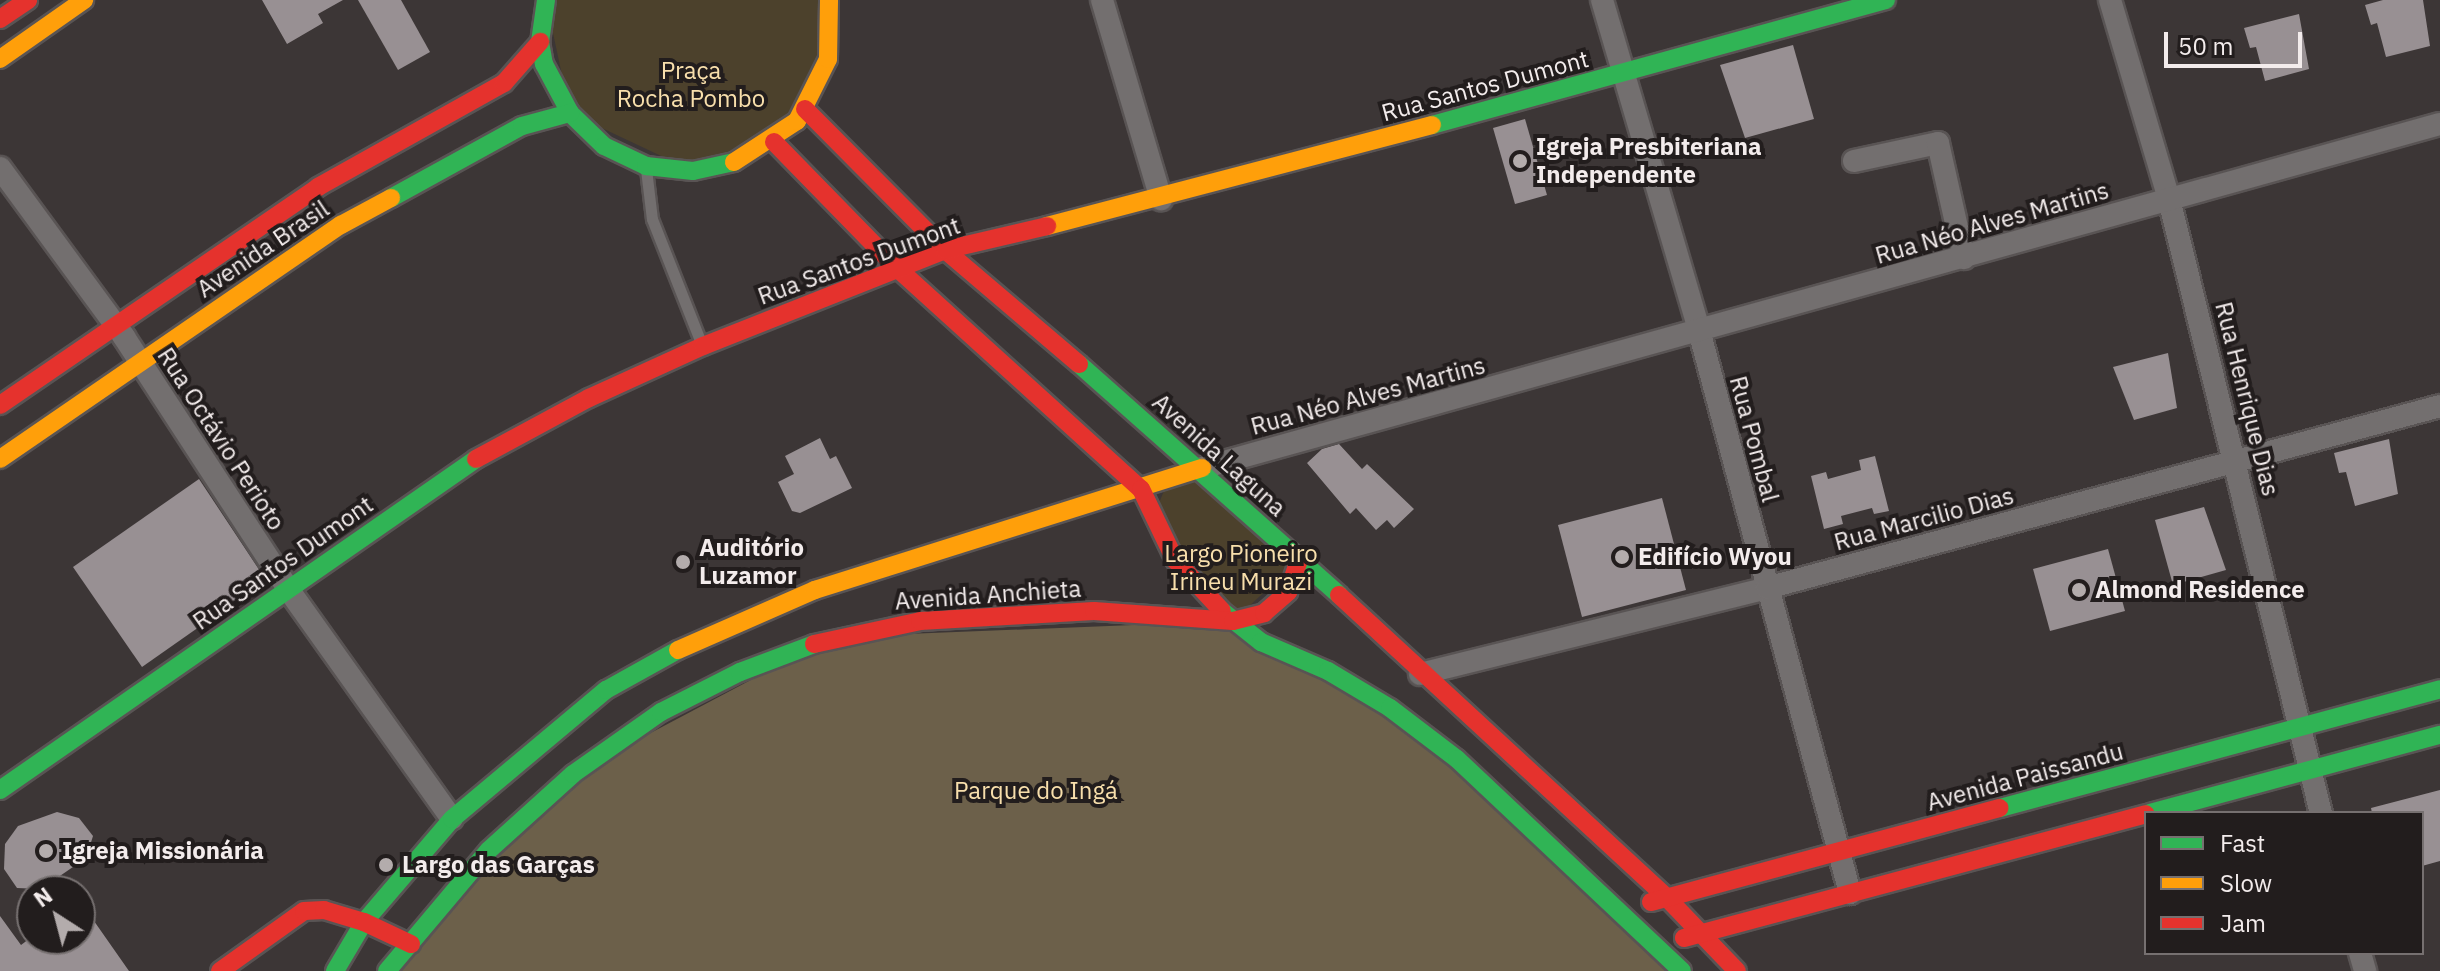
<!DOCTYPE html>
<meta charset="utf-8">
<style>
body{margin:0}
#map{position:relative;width:2440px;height:971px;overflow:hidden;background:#3c3636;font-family:"IBM Plex Sans",sans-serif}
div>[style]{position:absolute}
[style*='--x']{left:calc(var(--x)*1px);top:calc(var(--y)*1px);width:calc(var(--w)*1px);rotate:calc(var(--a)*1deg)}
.green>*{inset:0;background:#4c412c}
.forest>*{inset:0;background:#6c604a}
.building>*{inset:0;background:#989093}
.roads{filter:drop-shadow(2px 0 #595454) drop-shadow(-2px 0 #595454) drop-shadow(0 2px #595454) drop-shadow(0 -2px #595454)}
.lane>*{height:11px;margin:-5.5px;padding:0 5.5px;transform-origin:5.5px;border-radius:5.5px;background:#736f6f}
.street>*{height:22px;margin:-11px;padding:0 11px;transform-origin:11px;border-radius:11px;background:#736f6f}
.fast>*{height:18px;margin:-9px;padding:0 9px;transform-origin:9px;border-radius:9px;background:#30b455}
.slow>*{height:18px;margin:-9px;padding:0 9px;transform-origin:9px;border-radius:9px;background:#ff9f0a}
.jam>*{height:18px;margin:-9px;padding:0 9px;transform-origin:9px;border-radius:9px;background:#e5322d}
.dots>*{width:22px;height:22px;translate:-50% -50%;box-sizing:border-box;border:4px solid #221d1d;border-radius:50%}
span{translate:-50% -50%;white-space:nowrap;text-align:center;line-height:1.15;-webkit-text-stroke:8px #221d1d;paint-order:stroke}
.park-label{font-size:24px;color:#f8dfac}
.street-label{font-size:24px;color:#f3ecec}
.poi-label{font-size:24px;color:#f3ecec;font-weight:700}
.left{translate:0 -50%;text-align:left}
.legend{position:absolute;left:2144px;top:811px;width:280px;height:144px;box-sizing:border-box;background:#221d1d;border:2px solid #767070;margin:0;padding:10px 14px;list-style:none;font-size:24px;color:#f3ecec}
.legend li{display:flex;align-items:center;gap:16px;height:40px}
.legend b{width:40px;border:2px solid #767070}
.north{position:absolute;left:16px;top:875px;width:80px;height:80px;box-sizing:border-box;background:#221d1d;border:2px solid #767070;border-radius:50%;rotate:324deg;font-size:22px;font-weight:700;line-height:32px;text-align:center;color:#f3ecec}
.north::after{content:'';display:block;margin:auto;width:28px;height:36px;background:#b3acac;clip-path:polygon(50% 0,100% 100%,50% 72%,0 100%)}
.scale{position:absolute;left:2164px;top:32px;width:138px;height:36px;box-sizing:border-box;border:4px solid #f3ecec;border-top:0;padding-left:10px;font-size:24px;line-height:28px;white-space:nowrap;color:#f3ecec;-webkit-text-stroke:6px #221d1d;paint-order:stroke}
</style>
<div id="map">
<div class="green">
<i style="clip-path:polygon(546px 0,829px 0,805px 109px,693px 171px,570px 113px)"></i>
<i style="clip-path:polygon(1202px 468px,1299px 560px,1233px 621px,1152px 520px,1168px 481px)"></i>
</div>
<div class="forest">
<i style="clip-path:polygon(1233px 621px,1390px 708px,1680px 971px,392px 971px,573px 774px,832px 637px)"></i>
</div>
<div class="building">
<i style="clip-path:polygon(262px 0,343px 0,318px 14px,323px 23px,287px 44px)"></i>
<i style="clip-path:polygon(358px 0,401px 0,430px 52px,398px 70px)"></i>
<i style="clip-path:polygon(2383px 0,2423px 0,2430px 46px,2386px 57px,2377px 23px,2371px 25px,2365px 5px)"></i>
<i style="clip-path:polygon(2299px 14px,2309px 69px,2265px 81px,2256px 47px,2250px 48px,2244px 28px)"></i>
<i style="clip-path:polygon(1793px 45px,1814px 119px,1745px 138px,1720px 65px)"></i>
<i style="clip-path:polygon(1525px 119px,1547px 195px,1515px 204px,1493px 128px)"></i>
<i style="clip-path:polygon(2168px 353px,2177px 408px,2134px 420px,2113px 367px)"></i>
<i style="clip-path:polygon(820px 438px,830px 459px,836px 456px,852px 488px,800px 513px,792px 511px,778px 482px,794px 474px,785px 456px)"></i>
<i style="clip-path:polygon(2389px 439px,2398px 494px,2355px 506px,2346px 472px,2339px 473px,2334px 453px)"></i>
<i style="clip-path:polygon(1339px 444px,1362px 469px,1367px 464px,1414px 509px,1394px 528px,1387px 520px,1376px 530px,1356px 508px,1350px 514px,1307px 463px,1322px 449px)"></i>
<i style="clip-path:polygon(1875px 456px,1889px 511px,1874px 514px,1872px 508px,1841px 516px,1843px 524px,1824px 529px,1811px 476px,1826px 472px,1828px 479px,1861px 470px,1859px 460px)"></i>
<i style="clip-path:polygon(199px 479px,266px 580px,142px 667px,73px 567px)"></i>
<i style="clip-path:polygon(1662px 498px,1686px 590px,1582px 617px,1558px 525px)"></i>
<i style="clip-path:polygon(2204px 507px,2226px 570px,2173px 585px,2155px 520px)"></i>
<i style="clip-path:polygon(2108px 549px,2125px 611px,2050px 631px,2033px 569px)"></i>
<i style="clip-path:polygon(2440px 790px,2440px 861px,2422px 866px,2422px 813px,2372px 813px,2371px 808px)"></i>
<i style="clip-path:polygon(57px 812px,79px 818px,93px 836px,86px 858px,41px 889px,17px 888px,4px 869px,5px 844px,18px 826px)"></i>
<i style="clip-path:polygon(80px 901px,129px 971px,0 971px,0 916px,21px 945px,29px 939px,80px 939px)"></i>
</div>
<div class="roads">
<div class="lane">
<i style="--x:646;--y:169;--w:50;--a:83.2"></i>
<i style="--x:652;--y:219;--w:136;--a:68.4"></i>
</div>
<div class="street">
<i style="--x:1102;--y:0;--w:208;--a:73.5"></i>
<i style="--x:1602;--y:0;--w:348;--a:73.6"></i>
<i style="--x:1700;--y:334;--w:579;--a:74.98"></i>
<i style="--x:2110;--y:0;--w:208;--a:73.5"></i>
<i style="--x:2169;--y:199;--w:633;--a:76.1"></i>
<i style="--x:1854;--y:161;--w:86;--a:-12.1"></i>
<i style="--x:1938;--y:143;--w:118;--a:77.3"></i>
<i style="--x:0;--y:168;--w:210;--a:53.7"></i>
<i style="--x:124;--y:337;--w:301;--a:56.9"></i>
<i style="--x:288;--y:589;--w:282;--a:54.5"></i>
<i style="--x:1202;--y:468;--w:1285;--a:-15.53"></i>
<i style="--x:1420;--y:674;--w:357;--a:-13.9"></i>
<i style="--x:1767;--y:588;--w:697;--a:-15.13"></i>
<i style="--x:2360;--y:953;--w:19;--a:74"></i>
</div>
<div class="fast">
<i style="--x:546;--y:0;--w:42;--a:98.1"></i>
<i style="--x:540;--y:42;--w:22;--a:80"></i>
<i style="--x:544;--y:64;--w:55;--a:62"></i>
<i style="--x:570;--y:113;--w:47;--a:44.1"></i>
<i style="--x:604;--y:146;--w:47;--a:25.5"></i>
<i style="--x:646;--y:166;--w:47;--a:6.1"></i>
<i style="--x:693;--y:171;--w:42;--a:-12.4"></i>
<i style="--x:1432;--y:125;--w:471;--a:-15.4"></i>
<i style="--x:391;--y:198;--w:149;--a:-28.8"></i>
<i style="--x:522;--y:126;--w:50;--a:-15.2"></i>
<i style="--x:1079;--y:364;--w:348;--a:41.6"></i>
<i style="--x:1222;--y:611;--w:50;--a:38.5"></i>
<i style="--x:1261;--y:642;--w:73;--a:23.4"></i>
<i style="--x:1328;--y:671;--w:72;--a:30.8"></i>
<i style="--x:1390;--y:708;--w:84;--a:37.3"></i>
<i style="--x:1457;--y:759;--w:309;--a:43.3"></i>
<i style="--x:0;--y:790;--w:580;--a:-34.81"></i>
<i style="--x:2000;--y:808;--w:456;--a:-15.1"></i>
<i style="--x:2150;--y:813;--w:300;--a:-15.1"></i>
<i style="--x:335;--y:971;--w:57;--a:-59.4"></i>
<i style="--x:364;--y:922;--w:135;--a:-49.5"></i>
<i style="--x:452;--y:819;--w:201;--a:-40"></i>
<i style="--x:606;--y:690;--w:82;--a:-29.1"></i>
<i style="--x:387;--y:971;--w:158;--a:-49.9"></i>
<i style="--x:489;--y:850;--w:113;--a:-42.1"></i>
<i style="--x:573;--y:774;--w:108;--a:-35.2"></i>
<i style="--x:661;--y:712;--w:89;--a:-26.9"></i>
<i style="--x:740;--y:672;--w:79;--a:-20.7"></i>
</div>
<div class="slow">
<i style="--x:0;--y:59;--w:103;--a:-35.1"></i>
<i style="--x:734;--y:162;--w:75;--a:-33.1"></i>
<i style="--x:797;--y:121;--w:69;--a:-63.4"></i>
<i style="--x:828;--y:59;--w:59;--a:-89"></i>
<i style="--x:1047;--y:226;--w:398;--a:-14.7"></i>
<i style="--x:0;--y:459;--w:414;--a:-34.5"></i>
<i style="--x:341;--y:225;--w:57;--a:-28.4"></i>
<i style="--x:678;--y:650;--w:150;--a:-23.7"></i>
<i style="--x:815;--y:590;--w:406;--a:-17.5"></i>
</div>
<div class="jam">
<i style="--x:0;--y:19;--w:34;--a:-34"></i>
<i style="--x:805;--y:109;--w:199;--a:45.2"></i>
<i style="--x:945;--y:250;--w:176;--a:40.4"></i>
<i style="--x:774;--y:142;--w:176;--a:45.7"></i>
<i style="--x:897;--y:268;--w:329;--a:42.2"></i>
<i style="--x:1141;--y:489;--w:79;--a:64.4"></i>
<i style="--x:1175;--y:560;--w:69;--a:47.3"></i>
<i style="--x:0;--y:405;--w:386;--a:-34.4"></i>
<i style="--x:318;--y:187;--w:213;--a:-29.2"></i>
<i style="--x:504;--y:83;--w:55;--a:-48.7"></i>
<i style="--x:476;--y:459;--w:128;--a:-28.4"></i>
<i style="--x:589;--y:398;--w:125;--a:-24.5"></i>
<i style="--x:703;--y:346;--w:260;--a:-21.6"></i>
<i style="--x:945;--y:250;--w:105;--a:-13.2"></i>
<i style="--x:1339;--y:595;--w:447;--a:42.7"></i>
<i style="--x:1667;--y:898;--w:101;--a:46.2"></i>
<i style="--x:814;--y:644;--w:108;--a:-12.2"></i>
<i style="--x:920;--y:621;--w:174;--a:-3.3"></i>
<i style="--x:1094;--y:611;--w:139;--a:4.1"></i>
<i style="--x:1233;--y:621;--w:32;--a:-14"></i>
<i style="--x:1264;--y:613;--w:32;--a:-41"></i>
<i style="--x:1288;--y:592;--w:34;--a:-71"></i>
<i style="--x:1651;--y:902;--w:361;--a:-15.1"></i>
<i style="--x:1684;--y:938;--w:478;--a:-15"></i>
<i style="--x:220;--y:971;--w:103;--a:-35.5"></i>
<i style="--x:304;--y:911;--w:20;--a:-3"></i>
<i style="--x:324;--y:910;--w:42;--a:16.7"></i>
<i style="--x:364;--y:922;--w:52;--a:25.1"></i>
</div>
</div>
<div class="dots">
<i style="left:1520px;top:161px;background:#b3acac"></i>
<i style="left:1622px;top:557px;background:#b3acac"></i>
<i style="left:683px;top:562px;background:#b3acac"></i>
<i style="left:2079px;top:590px;background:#b3acac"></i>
<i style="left:46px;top:851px;background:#b3acac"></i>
<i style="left:386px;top:865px;background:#b3acac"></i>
</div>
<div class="park-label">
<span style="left:691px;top:85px">Praça<br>Rocha Pombo</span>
<span style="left:1241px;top:568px">Largo Pioneiro<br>Irineu Murazi</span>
<span style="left:1036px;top:791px">Parque do Ingá</span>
</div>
<div class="street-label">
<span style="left:1485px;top:86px;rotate:-15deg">Rua Santos Dumont</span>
<span style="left:1992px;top:223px;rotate:-16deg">Rua Néo Alves Martins</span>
<span style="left:263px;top:249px;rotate:-34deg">Avenida Brasil</span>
<span style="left:859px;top:261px;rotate:-20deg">Rua Santos Dumont</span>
<span style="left:1368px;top:396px;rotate:-15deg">Rua Néo Alves Martins</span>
<span style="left:2247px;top:399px;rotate:76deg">Rua Henrique Dias</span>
<span style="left:221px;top:439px;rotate:57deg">Rua Octávio Perioto</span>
<span style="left:1754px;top:439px;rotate:75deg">Rua Pombal</span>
<span style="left:1219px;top:455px;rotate:42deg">Avenida Laguna</span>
<span style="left:1924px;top:519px;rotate:-15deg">Rua Marcilio Dias</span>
<span style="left:283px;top:563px;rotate:-35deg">Rua Santos Dumont</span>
<span style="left:988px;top:595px;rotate:-4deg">Avenida Anchieta</span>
<span style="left:2025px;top:777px;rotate:-15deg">Avenida Paissandu</span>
</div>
<div class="poi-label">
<span class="left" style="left:1536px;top:161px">Igreja Presbiteriana<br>Independente</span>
<span class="left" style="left:699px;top:562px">Auditório<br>Luzamor</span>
<span class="left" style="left:1638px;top:557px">Edifício Wyou</span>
<span class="left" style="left:2095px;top:590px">Almond Residence</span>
<span class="left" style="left:62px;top:851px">Igreja Missionária</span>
<span class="left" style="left:402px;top:865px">Largo das Garças</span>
</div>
<ul class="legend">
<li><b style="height:10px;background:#30b455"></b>Fast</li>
<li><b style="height:10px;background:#ff9f0a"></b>Slow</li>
<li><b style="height:10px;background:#e5322d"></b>Jam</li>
</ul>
<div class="north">N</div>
<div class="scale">50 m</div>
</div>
